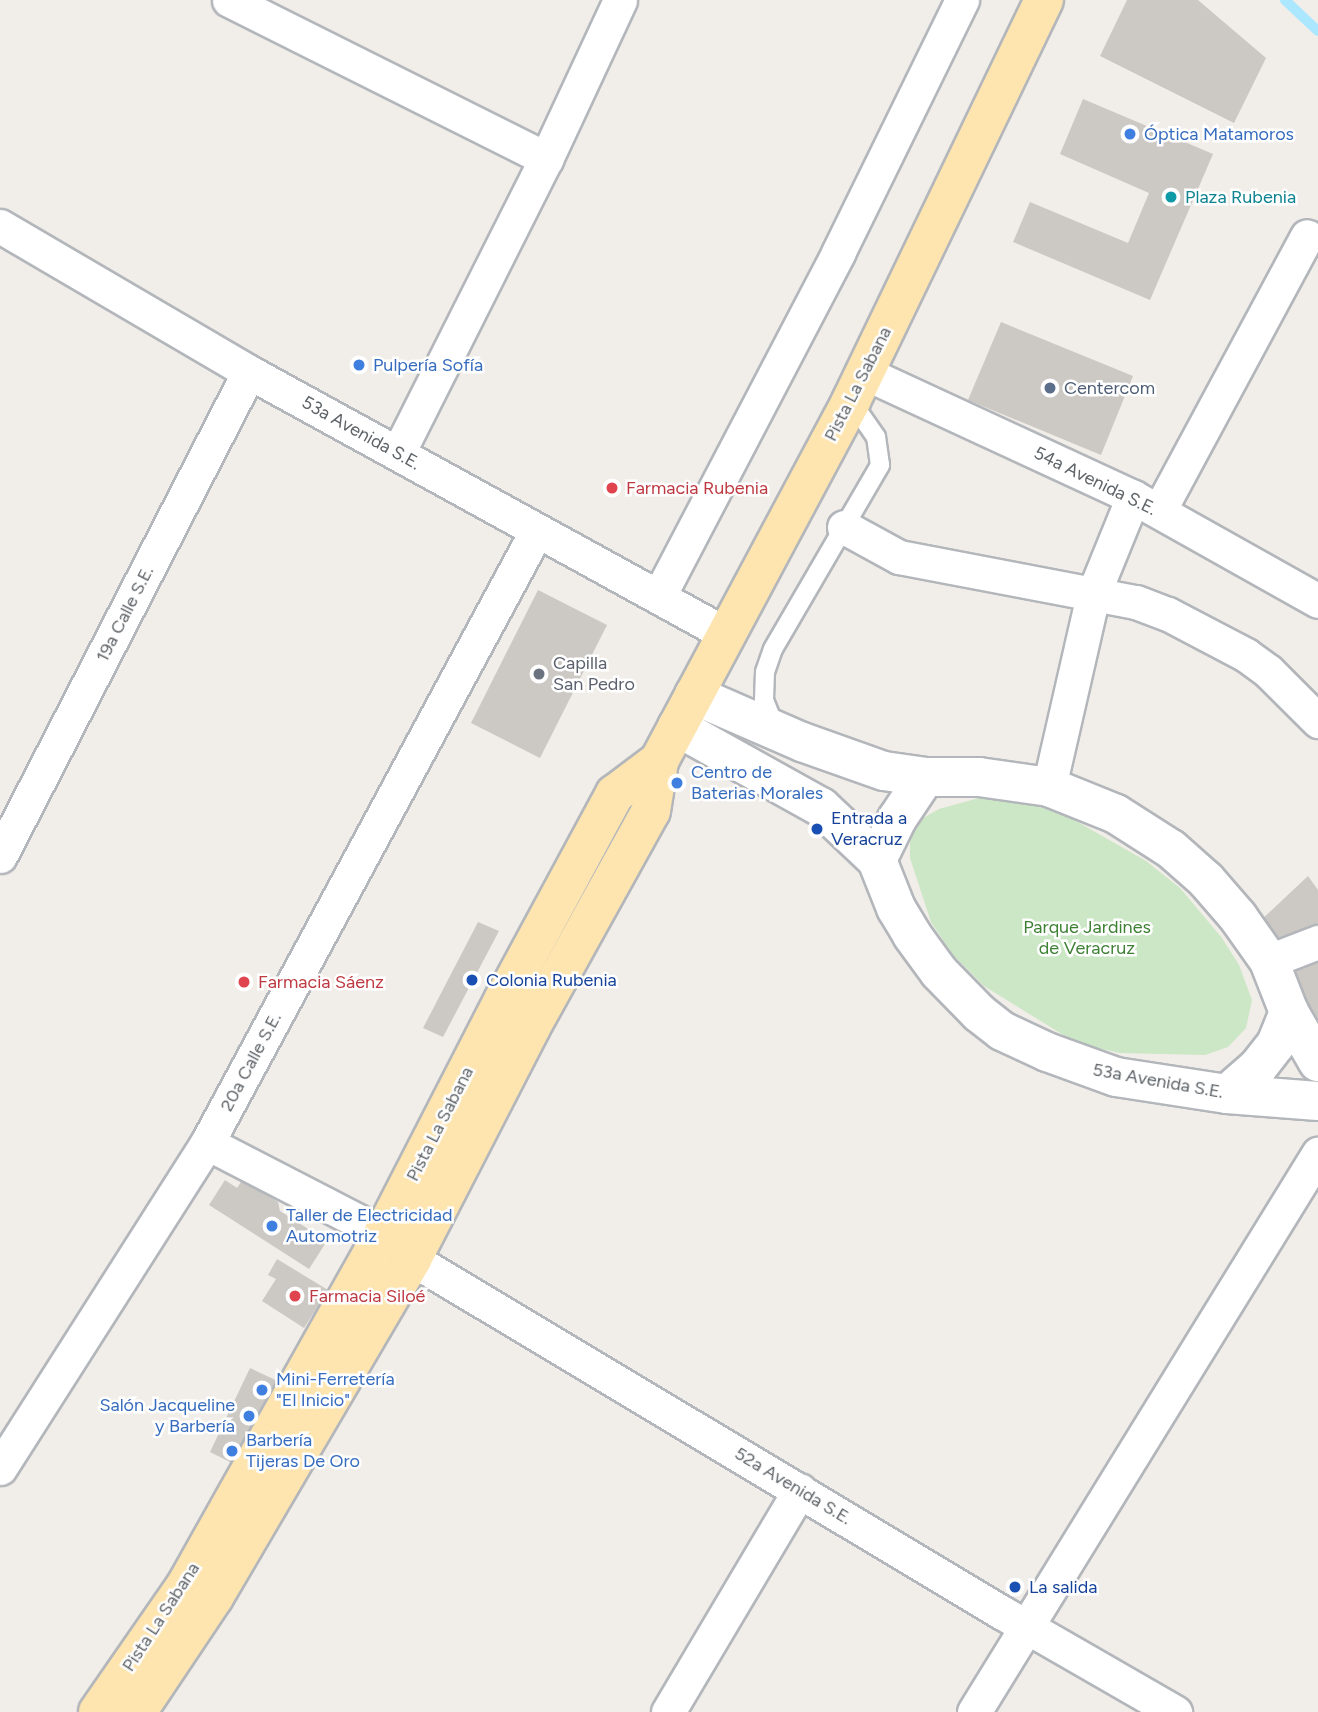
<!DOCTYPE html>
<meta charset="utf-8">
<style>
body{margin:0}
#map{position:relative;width:1318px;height:1712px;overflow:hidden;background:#f1ede8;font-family:Figtree,sans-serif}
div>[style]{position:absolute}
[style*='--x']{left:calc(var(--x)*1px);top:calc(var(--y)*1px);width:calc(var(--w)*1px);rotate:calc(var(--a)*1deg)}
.green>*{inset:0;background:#cbe7c5}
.stream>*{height:10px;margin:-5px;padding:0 5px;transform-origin:5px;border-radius:5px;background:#abe7fe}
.building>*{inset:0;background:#ccc8c4}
.roads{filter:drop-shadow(2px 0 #b3b6ba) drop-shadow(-2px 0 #b3b6ba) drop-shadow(0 2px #b3b6ba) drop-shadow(0 -2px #b3b6ba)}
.service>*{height:18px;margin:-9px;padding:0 9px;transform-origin:9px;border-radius:9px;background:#fff}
.minor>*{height:33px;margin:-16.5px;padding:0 16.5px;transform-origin:16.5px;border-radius:16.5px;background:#fff}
.tertiary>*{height:38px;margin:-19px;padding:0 19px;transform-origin:19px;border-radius:19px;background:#fff}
.primary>*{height:38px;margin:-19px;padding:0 19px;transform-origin:19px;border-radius:19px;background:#fee5b0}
.dots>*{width:19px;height:19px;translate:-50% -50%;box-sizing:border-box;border:4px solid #fff;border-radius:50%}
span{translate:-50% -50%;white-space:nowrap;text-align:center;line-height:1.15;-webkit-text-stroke:5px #fff;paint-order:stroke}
.shop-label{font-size:18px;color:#366cbe}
.left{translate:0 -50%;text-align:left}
.right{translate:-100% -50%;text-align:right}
.culture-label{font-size:18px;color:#0d838f}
.street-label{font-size:18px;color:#5f6468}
.service-label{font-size:18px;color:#4e5e75}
.health-label{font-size:18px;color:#be3a42}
.worship-label{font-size:18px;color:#5b616d}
.transit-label{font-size:18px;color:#164399}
.park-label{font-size:18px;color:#3e8135}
</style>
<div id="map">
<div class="green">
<i style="clip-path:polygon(979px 798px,1021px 802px,1062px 813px,1146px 861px,1180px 888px,1222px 938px,1239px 965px,1252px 1000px,1246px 1028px,1228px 1047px,1205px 1055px,1120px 1053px,1089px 1046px,1065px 1036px,984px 986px,953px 955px,931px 922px,910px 858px,910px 839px,920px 820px,939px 809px)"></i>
</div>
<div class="stream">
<i style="--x:1285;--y:0;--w:45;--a:43.2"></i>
</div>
<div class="building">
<i style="clip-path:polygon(1127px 0,1198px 0,1266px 58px,1234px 123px,1100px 56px)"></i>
<i style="clip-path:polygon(1083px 99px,1213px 154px,1150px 300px,1013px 242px,1030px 202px,1128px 243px,1149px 193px,1060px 154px)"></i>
<i style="clip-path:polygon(1001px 322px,1133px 376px,1101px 455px,968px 400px)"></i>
<i style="clip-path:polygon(538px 590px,607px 625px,540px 758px,471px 723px)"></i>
<i style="clip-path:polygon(1308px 876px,1318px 890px,1318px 937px,1280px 951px,1259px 922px)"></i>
<i style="clip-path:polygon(478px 922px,499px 931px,443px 1037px,423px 1028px)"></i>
<i style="clip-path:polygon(1318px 960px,1318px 1033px,1286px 974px)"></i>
<i style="clip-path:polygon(243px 1179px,278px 1202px,280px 1211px,327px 1241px,309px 1269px,209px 1205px,225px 1180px,237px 1188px)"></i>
<i style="clip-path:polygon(277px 1259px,328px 1290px,304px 1328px,262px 1301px,276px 1279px,268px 1275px)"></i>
<i style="clip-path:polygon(250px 1368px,286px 1385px,244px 1469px,210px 1452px)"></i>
</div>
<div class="roads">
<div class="service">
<i style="--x:774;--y:725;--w:27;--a:-112"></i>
<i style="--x:764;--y:700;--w:28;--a:-88"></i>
<i style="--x:765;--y:672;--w:24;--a:-71"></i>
<i style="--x:773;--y:649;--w:213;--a:-59.8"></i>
<i style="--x:880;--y:465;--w:28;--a:-98"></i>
<i style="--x:876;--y:437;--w:44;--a:-124.8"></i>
</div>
<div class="minor">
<i style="--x:229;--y:0;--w:355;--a:26.6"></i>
<i style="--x:0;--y:226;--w:289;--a:30.4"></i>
<i style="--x:249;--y:372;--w:544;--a:28.78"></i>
<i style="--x:865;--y:373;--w:295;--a:24.8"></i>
<i style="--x:1133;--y:497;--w:212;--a:29.3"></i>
<i style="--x:398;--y:453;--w:329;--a:-63.3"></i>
<i style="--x:546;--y:159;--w:175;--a:-65"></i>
<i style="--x:1159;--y:511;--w:312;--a:-61.7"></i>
<i style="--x:844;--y:527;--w:63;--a:28.6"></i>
<i style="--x:899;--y:557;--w:241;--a:10.8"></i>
<i style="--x:1136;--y:602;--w:34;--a:21"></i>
<i style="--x:1168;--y:614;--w:88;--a:27.7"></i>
<i style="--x:1246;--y:655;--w:27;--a:36"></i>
<i style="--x:1268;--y:671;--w:71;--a:45"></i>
<i style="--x:659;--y:596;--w:387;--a:-62.4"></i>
<i style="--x:838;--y:253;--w:282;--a:-63.9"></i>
<i style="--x:1049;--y:787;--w:197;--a:-77.1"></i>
<i style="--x:1093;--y:595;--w:106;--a:-67.8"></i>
<i style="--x:0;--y:856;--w:544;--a:-62.78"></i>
<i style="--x:1269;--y:961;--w:53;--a:-21.2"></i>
<i style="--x:207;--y:1143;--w:198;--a:27.3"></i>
<i style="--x:412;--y:1259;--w:687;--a:30.94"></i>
<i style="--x:1001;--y:1612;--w:201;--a:29.9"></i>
<i style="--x:0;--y:1468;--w:385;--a:-57.5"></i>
<i style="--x:207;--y:1143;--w:696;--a:-61.7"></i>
<i style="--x:668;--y:1712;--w:258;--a:-59.3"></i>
<i style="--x:974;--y:1712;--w:656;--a:-58.35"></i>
</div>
<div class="tertiary">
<i style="--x:694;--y:695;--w:118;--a:23.5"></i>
<i style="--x:802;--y:742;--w:87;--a:19.5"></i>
<i style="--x:884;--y:771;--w:41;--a:8.3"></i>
<i style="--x:925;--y:777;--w:54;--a:0"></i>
<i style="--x:979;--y:777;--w:71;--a:8.1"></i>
<i style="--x:1049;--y:787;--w:72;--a:21.9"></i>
<i style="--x:1116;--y:814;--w:65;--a:32.5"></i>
<i style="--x:1171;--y:849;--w:47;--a:41.5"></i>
<i style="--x:1206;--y:880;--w:49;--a:49.1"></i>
<i style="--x:1238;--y:917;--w:54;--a:54.8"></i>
<i style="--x:1269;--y:961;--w:55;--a:68.6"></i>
<i style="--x:1289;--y:1012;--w:58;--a:59.9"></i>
<i style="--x:677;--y:727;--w:165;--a:29.1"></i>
<i style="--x:821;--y:807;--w:77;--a:43.4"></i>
<i style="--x:877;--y:860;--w:52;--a:68.4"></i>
<i style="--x:896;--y:908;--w:31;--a:59"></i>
<i style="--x:912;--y:935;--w:46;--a:53.9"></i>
<i style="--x:939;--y:972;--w:57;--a:45.7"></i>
<i style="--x:979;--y:1013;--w:29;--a:38"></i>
<i style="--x:1002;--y:1031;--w:50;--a:25"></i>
<i style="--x:1047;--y:1052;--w:73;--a:19.9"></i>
<i style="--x:1116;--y:1077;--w:112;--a:8.7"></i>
<i style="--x:1227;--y:1094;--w:91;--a:4.4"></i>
<i style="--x:877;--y:860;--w:46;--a:-64"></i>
<i style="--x:897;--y:819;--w:50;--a:-56.3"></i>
<i style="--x:1227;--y:1094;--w:41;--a:-41.1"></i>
<i style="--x:1258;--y:1067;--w:29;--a:-52"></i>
<i style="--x:1276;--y:1044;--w:35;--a:-68"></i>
</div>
<div class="primary">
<i style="--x:98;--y:1712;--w:155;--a:-55.3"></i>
<i style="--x:186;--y:1585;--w:403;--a:-60.7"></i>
<i style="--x:383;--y:1234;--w:264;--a:-62.8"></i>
<i style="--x:504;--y:999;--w:233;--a:-61.6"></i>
<i style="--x:615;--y:794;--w:55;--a:-36.9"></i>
<i style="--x:137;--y:1712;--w:138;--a:-56.2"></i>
<i style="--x:214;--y:1597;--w:392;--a:-59.6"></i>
<i style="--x:412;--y:1259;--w:259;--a:-62.8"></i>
<i style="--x:530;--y:1029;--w:249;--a:-61"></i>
<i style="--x:651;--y:811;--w:51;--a:-80.9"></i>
<i style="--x:659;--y:761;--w:408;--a:-61.9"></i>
<i style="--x:851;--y:401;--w:445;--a:-64.3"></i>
</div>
</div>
<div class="dots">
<i style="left:1130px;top:134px;background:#3f7fe0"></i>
<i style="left:1171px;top:197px;background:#0f9aa8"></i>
<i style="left:359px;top:365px;background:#3f7fe0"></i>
<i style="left:1050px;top:388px;background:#5c6f8a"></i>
<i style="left:612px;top:488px;background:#e0444e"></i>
<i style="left:539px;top:674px;background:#6b7280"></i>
<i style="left:677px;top:783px;background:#3f7fe0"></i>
<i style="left:817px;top:829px;background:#1a4fb4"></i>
<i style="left:472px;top:980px;background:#1a4fb4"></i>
<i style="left:244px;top:982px;background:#e0444e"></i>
<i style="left:272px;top:1226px;background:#3f7fe0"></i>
<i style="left:295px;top:1296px;background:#e0444e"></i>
<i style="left:262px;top:1390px;background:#3f7fe0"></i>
<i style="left:249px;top:1416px;background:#3f7fe0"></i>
<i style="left:232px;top:1451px;background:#3f7fe0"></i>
<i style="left:1015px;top:1587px;background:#1a4fb4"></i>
</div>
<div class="shop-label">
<span class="left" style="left:1144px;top:134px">Óptica Matamoros</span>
<span class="left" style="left:373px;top:365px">Pulpería Sofía</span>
<span class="left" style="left:691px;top:783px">Centro de<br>Baterias Morales</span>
<span class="left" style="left:286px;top:1226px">Taller de Electricidad<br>Automotriz</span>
<span class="left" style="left:276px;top:1390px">Mini-Ferretería<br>"El Inicio"</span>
<span class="right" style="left:235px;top:1416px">Salón Jacqueline<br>y Barbería</span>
<span class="left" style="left:246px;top:1451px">Barbería<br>Tijeras De Oro</span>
</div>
<div class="culture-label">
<span class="left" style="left:1185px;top:197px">Plaza Rubenia</span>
</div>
<div class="street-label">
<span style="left:858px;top:384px;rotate:-63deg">Pista La Sabana</span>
<span style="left:361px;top:433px;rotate:29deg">53a Avenida S.E.</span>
<span style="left:1095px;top:481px;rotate:26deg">54a Avenida S.E.</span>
<span style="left:125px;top:614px;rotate:-63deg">19a Calle S.E.</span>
<span style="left:251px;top:1062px;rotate:-62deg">20a Calle S.E.</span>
<span style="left:1158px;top:1081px;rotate:10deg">53a Avenida S.E.</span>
<span style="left:440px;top:1124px;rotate:-63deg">Pista La Sabana</span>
<span style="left:793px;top:1486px;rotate:31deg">52a Avenida S.E.</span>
<span style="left:161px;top:1617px;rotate:-57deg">Pista La Sabana</span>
</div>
<div class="service-label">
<span class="left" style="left:1064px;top:388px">Centercom</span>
</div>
<div class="health-label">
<span class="left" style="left:626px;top:488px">Farmacia Rubenia</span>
<span class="left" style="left:258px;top:982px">Farmacia Sáenz</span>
<span class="left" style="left:309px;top:1296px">Farmacia Siloé</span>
</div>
<div class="worship-label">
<span class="left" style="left:553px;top:674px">Capilla<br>San Pedro</span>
</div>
<div class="transit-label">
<span class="left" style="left:831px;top:829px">Entrada a<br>Veracruz</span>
<span class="left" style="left:486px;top:980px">Colonia Rubenia</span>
<span class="left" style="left:1029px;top:1587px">La salida</span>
</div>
<div class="park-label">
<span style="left:1087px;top:938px">Parque Jardines<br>de Veracruz</span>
</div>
</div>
